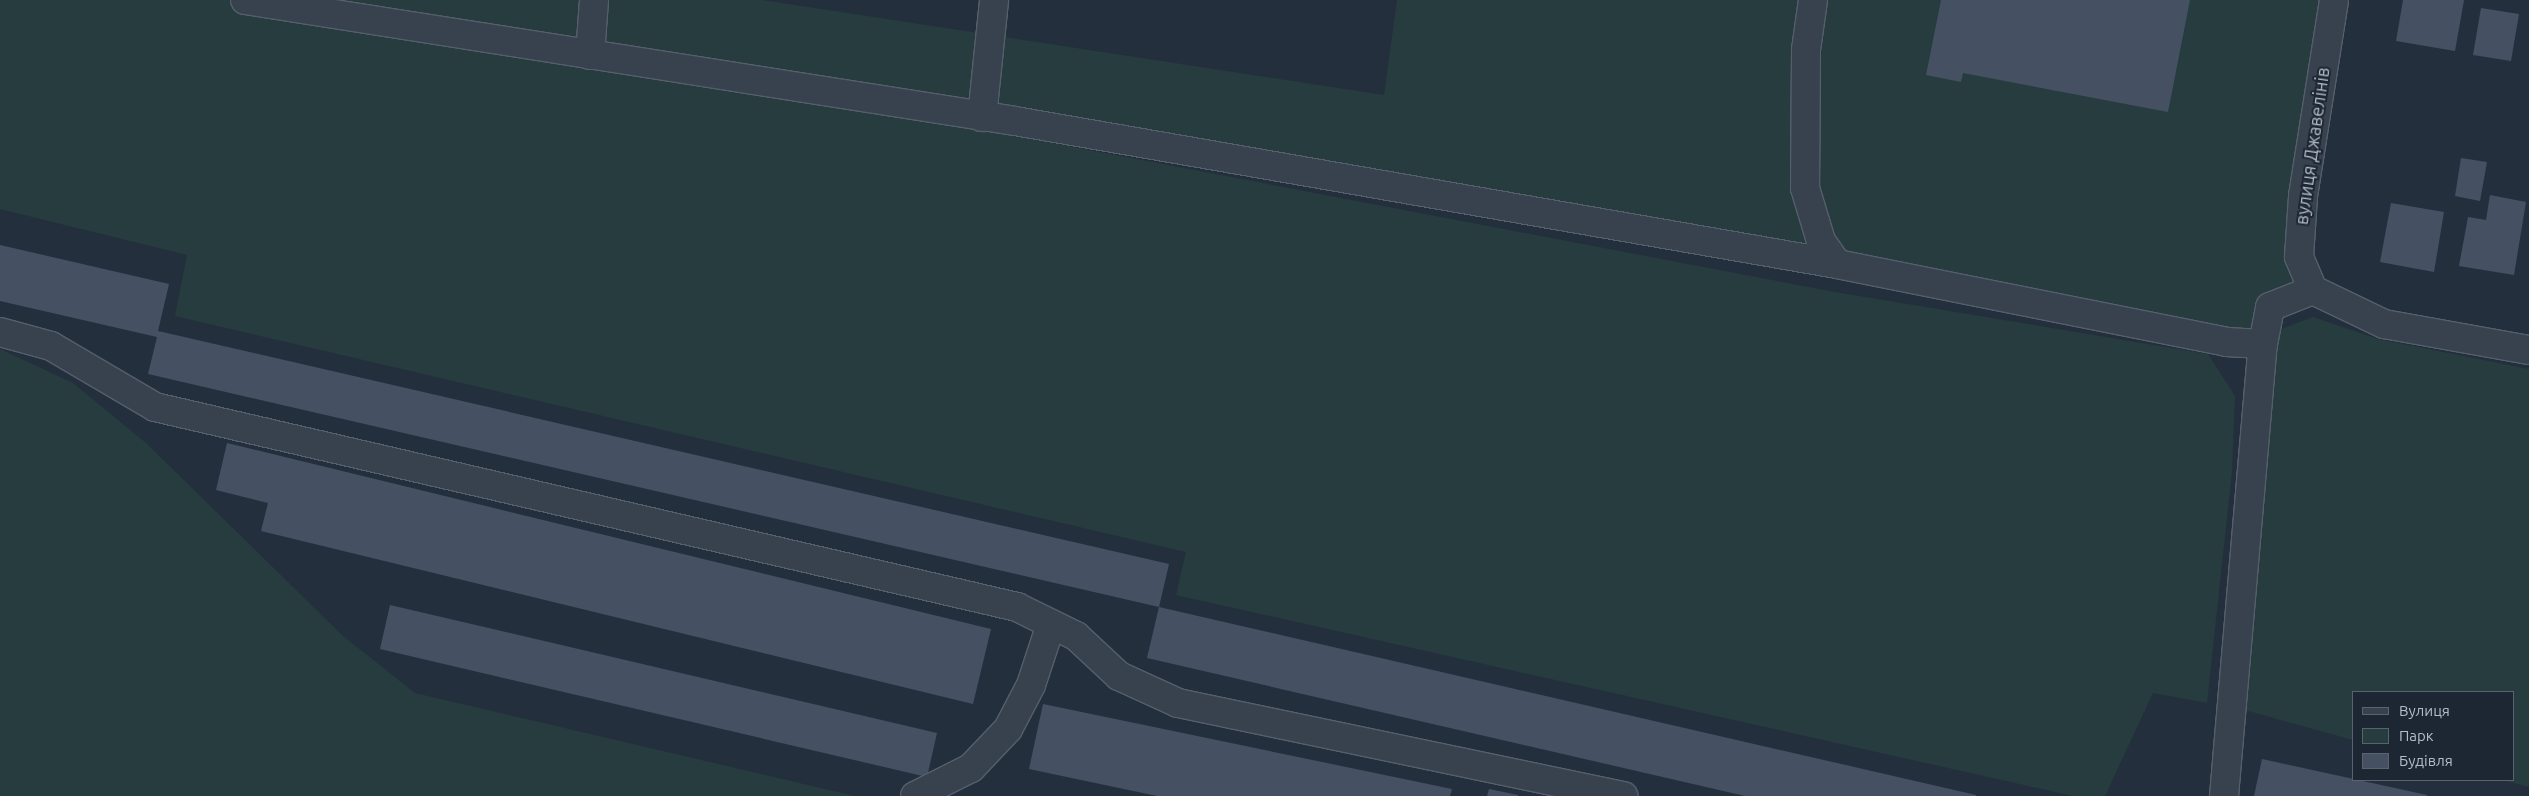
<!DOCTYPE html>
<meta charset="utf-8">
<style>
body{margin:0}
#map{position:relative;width:2529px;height:796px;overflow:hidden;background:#242f3e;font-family:Ubuntu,sans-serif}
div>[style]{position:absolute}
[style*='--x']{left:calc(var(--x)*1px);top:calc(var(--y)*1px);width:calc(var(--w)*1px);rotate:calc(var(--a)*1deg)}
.green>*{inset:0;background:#263c3f}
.building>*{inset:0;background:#455162}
.roads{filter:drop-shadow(1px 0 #565f6c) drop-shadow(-1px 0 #565f6c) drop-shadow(0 1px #565f6c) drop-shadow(0 -1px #565f6c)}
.minor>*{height:28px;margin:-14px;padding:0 14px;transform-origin:14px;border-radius:14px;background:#38414e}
span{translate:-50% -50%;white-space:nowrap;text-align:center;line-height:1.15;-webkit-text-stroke:4px #1d2633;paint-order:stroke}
.street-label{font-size:18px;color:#b4bcc9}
.legend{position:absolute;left:2352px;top:691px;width:162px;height:90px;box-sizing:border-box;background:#1d2633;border:1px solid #59626f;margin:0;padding:6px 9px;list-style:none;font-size:15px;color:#b4bcc9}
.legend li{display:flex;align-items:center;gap:10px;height:25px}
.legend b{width:25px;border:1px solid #59626f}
</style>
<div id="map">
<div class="green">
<i style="clip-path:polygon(0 0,762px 0,1384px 95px,1397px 0,2334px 0,2303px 196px,2313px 290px,2270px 307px,2263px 344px,611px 59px,1835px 292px,2208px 354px,2235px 396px,2232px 472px,2207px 703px,2153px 693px,2105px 796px,2073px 796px,1176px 595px,1186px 552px,175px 316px,187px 255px,0 209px)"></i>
<i style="clip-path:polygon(2313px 317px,2378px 339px,2529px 369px,2529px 787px,2502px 780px,2513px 780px,2513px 692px,2353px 692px,2353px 740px,2245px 710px,2279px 330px)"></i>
<i style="clip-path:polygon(0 349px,73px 383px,146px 443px,343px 636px,415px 693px,855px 796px,0 796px)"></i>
</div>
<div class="building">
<i style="clip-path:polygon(1941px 0,2190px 0,2168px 112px,1963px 73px,1961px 82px,1926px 75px)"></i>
<i style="clip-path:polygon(2403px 0,2464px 0,2455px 51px,2396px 41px)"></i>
<i style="clip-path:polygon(2481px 8px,2519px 14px,2511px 61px,2473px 55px)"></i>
<i style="clip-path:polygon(2461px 158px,2487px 162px,2480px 201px,2455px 196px)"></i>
<i style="clip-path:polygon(2490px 195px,2526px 202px,2514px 275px,2459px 266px,2468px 217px,2486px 220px)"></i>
<i style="clip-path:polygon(2391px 203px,2444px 212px,2434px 272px,2380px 262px)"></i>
<i style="clip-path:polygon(0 245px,169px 284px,158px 331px,1169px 564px,1159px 607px,148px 374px,157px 337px,0 301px)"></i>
<i style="clip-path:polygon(227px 443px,991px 629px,973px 704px,261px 531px,268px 503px,216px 490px)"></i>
<i style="clip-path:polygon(390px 605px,937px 733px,927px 777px,380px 649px)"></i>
<i style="clip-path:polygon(1159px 607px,1976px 795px,1976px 796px,1745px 796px,1147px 658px)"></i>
<i style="clip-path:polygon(1043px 704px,1452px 789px,1450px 796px,1157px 796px,1029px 769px)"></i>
<i style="clip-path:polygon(2262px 759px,2427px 795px,2427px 796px,2254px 796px)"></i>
<i style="clip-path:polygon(1489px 789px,1518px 795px,1518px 796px,1487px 796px)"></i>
</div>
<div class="roads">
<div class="minor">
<i style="--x:245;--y:0;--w:779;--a:8.93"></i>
<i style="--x:1015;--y:121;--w:834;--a:9.87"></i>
<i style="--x:1837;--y:264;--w:397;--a:11.3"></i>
<i style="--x:2226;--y:342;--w:37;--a:3"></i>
<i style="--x:2263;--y:344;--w:38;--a:-79"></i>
<i style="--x:2270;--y:307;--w:46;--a:-21.6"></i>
<i style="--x:1813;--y:0;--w:50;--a:98"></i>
<i style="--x:1806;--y:50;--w:138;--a:90.4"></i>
<i style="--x:1805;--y:188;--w:55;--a:73.2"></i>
<i style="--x:1821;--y:241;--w:28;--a:55"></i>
<i style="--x:590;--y:55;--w:55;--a:-85.8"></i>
<i style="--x:982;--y:117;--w:118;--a:-84.1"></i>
<i style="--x:2313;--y:290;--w:36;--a:-113"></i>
<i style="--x:2299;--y:257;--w:61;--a:-86.2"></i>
<i style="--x:2303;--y:196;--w:198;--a:-81"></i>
<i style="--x:2313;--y:290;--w:79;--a:25.6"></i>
<i style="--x:2384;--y:324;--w:147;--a:10.2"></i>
<i style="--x:0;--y:332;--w:53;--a:15.4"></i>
<i style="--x:51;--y:346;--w:121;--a:30.4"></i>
<i style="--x:155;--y:407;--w:885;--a:13.06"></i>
<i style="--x:1017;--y:607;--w:66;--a:26.2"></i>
<i style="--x:1076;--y:636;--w:59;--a:42.9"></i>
<i style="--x:1119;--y:676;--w:65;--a:24.6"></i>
<i style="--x:1178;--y:703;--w:455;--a:11.8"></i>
<i style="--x:915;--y:796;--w:63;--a:-26.6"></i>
<i style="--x:971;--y:768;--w:54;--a:-46.5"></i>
<i style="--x:1008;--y:729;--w:50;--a:-62.4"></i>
<i style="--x:1031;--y:685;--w:64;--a:-71.8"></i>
<i style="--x:2224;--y:796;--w:454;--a:-85.1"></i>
</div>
</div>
<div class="street-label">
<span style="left:2312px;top:146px;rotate:-82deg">вулиця Джавелінів</span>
</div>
<ul class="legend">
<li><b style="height:6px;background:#38414e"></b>Вулиця</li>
<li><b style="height:14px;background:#263c3f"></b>Парк</li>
<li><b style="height:14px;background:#455162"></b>Будівля</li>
</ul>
</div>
